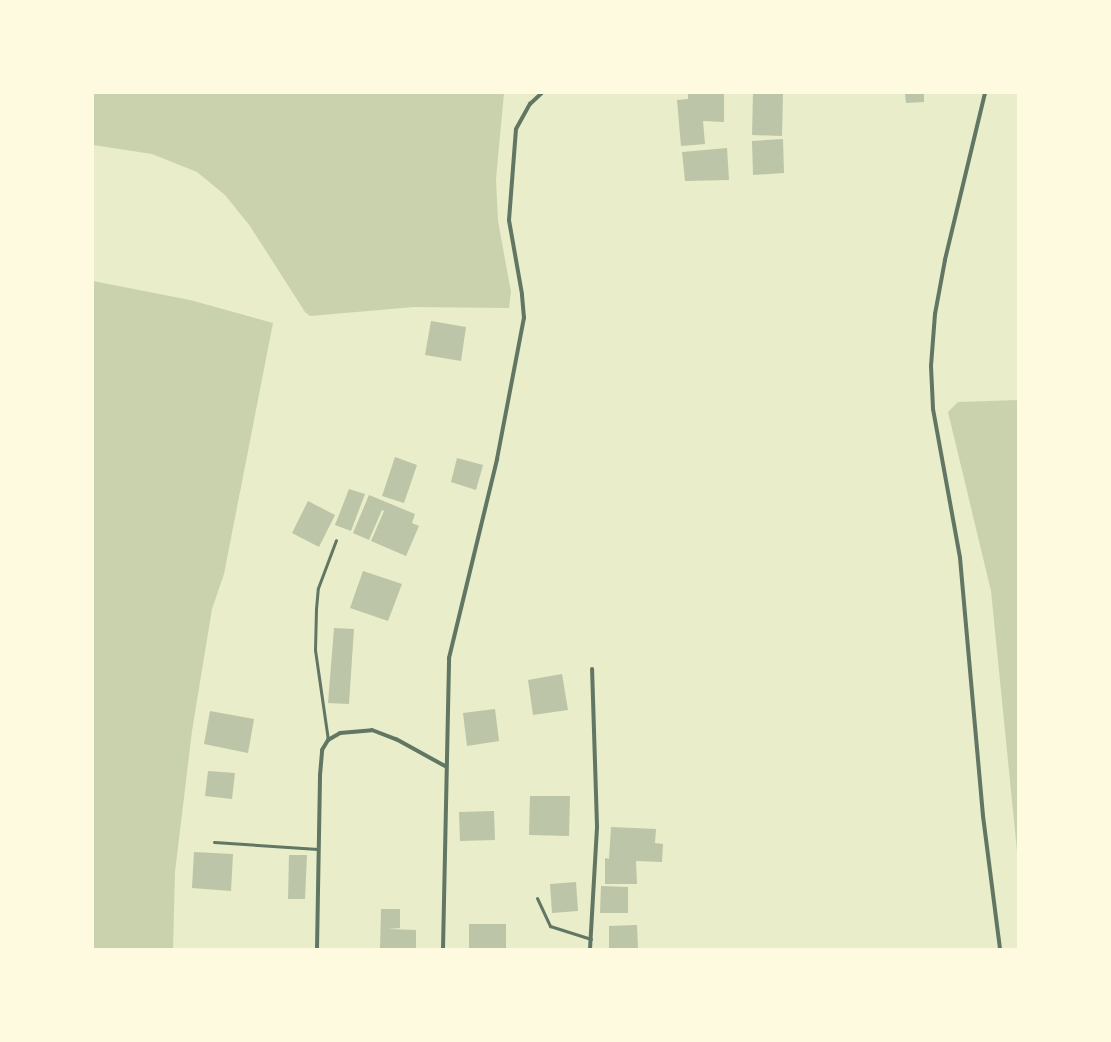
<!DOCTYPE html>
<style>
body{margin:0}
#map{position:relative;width:1111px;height:1042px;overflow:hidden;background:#e9edc9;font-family:"Archivo Narrow",sans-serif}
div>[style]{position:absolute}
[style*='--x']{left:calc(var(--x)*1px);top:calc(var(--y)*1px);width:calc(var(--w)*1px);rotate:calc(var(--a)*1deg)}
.green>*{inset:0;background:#cad2ad}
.building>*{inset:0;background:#bcc5a7}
.service>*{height:3px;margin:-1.5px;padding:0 1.5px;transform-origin:1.5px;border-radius:1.5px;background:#617663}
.minor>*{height:4px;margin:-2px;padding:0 2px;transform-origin:2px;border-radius:2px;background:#617663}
span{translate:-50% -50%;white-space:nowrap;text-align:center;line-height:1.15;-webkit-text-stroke:3px #fefae0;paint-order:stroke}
.frame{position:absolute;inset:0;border:94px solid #fefae0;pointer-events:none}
</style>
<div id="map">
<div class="green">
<i style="clip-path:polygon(93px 93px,504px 93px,496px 179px,498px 221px,511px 292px,509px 308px,414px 307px,310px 316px,305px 312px,250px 226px,225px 195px,197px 172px,152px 154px,93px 145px)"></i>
<i style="clip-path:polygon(93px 281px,190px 300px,273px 323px,224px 574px,212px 609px,192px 731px,175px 872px,173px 949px,93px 949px)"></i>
<i style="clip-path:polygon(1018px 400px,1018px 861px,991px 591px,948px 412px,958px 402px)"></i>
</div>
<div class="building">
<i style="clip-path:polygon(688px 93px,724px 93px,724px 122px,703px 121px,705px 144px,681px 146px,677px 100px,688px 99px)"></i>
<i style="clip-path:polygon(753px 93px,783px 94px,782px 136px,752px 135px)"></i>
<i style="clip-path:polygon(905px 93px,924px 93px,924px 102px,906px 103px)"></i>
<i style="clip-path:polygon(783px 139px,784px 173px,753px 175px,752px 141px)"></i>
<i style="clip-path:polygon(727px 148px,729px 180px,685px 181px,682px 152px)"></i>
<i style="clip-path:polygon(431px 321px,466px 327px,461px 361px,425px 355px)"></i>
<i style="clip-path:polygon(395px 457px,417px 465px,404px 503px,382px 496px)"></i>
<i style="clip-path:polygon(457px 458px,483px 465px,476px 490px,451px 482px)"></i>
<i style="clip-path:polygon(349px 489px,365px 494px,351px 531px,335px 525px)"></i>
<i style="clip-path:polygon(369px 495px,415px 514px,412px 523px,419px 526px,406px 556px,371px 541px,384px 511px,382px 510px,369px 540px,353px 533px)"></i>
<i style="clip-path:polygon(308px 501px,335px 515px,319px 547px,292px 533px)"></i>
<i style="clip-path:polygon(363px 571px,402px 584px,388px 621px,350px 608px)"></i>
<i style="clip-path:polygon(334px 628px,354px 629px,349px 704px,328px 703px)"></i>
<i style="clip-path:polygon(562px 674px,568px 710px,533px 715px,528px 680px)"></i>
<i style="clip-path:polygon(495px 709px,499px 741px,467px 746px,463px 713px)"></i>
<i style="clip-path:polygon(210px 711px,254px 719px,248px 753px,204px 744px)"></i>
<i style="clip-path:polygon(208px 771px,235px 773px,232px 799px,205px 796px)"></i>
<i style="clip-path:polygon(530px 796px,570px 796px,569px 836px,529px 835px)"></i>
<i style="clip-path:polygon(494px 811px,495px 840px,460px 841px,459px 812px)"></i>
<i style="clip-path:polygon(611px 827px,656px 829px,655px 843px,663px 844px,662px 862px,636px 861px,637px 884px,605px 884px,605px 858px,609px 859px)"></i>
<i style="clip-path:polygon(194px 852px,233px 854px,231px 891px,192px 888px)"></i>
<i style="clip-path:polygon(289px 855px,307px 855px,305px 899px,288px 899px)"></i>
<i style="clip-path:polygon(576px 882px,578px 911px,552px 913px,550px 884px)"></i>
<i style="clip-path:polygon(601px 886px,628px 887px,628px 913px,600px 913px)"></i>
<i style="clip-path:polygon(381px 909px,400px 909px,400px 928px,388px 929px,416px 930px,416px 949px,380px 949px)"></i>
<i style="clip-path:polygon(469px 924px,506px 924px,506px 949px,469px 949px)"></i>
<i style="clip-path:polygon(637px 925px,638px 949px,609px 949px,609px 926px)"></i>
</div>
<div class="service">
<i style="--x:328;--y:740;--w:91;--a:-98.2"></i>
<i style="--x:315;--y:650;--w:41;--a:-88.6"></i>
<i style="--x:316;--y:609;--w:21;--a:-85"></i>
<i style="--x:318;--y:588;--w:51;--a:-69.4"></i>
<i style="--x:214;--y:842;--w:104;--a:3.9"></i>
<i style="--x:537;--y:898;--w:31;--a:65"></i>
<i style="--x:550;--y:926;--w:43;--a:17.6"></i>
</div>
<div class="minor">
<i style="--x:985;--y:93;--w:172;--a:103.5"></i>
<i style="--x:945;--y:260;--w:55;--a:100.5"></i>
<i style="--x:935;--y:314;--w:52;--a:94.4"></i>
<i style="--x:931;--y:366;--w:43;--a:87.3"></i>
<i style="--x:933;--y:409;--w:151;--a:79.7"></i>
<i style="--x:960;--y:558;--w:259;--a:84.9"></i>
<i style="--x:983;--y:816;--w:134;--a:82.7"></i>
<i style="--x:317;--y:949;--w:174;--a:-89"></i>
<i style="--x:320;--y:775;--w:25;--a:-85"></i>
<i style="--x:322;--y:750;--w:12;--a:-59"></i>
<i style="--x:328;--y:740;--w:14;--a:-30"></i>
<i style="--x:340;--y:733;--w:32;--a:-5"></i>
<i style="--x:372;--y:730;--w:26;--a:21"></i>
<i style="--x:396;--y:739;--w:56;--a:28.9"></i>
<i style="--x:443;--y:949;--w:291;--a:-88.8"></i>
<i style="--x:449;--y:658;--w:205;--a:-76.4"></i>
<i style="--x:497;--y:459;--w:144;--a:-79.2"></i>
<i style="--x:524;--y:318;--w:24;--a:-95"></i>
<i style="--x:522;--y:294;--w:75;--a:-100"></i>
<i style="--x:509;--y:220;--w:91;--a:-85.6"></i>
<i style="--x:516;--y:129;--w:29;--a:-61"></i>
<i style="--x:530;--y:104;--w:16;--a:-43"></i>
<i style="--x:590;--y:949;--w:123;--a:-86.7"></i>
<i style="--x:597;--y:826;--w:157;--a:-91.8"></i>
</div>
<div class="frame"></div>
</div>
